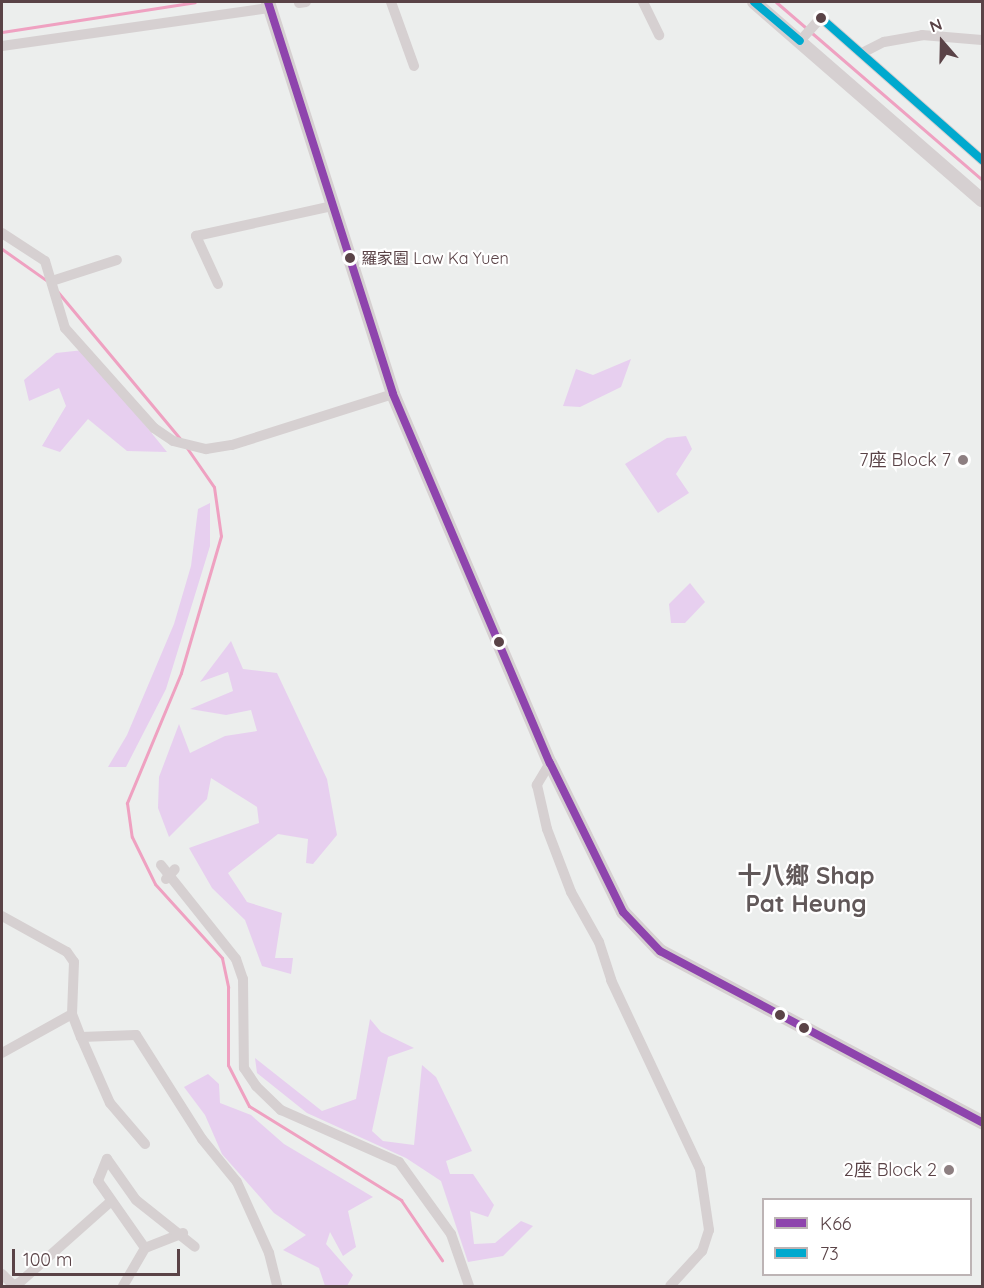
<!DOCTYPE html>
<meta charset="utf-8">
<style>
body{margin:0}
#map{position:relative;width:984px;height:1288px;overflow:hidden;background:#eceeed;font-family:Quicksand,"Noto Sans TC",sans-serif}
div>[style]{position:absolute}
[style*='--x']{left:calc(var(--x)*1px);top:calc(var(--y)*1px);width:calc(var(--w)*1px);rotate:calc(var(--a)*1deg)}
.green>*{inset:0;background:#e7cfef}
.stream>*{height:3px;margin:-1.5px;padding:0 1.5px;transform-origin:1.5px;border-radius:1.5px;background:#efa1c1}
.minor>*{height:10px;margin:-5px;padding:0 5px;transform-origin:5px;border-radius:5px;background:#d6d0d1}
.tertiary>*{height:14px;margin:-7px;padding:0 7px;transform-origin:7px;border-radius:7px;background:#d6d0d1}
.bus-1>*{height:8px;margin:-4px;padding:0 4px;transform-origin:4px;border-radius:4px;background:#8e44ad}
.bus-2>*{height:8px;margin:-4px;padding:0 4px;transform-origin:4px;border-radius:4px;background:#00a9ce}
.dots>*{width:16px;height:16px;translate:-50% -50%;box-sizing:border-box;border:3px solid #fff;border-radius:50%}
span{translate:-50% -50%;white-space:nowrap;text-align:center;line-height:1.15;-webkit-text-stroke:4.5px #fff;paint-order:stroke}
.bus-label{font-size:16px;color:#5a4347}
.left{translate:0 -50%;text-align:left}
.poi-label{font-size:18px;color:#5a4347}
.right{translate:-100% -50%;text-align:right}
.district-label{font-size:24px;color:#615859;font-weight:700}
.frame{position:absolute;inset:0;border:3px solid #5a4347;pointer-events:none}
.legend{position:absolute;left:762px;top:1198px;width:210px;height:78px;box-sizing:border-box;background:#fff;border:2px solid #bdb4b5;margin:0;padding:8px 10px;list-style:none;font-size:18px;color:#5a4347}
.legend li{display:flex;align-items:center;gap:12px;height:30px}
.legend b{width:30px;border:2px solid #bdb4b5}
.north{position:absolute;left:912px;top:12px;width:60px;height:60px;-webkit-text-stroke:4px #fff;paint-order:stroke;rotate:340deg;font-size:16px;font-weight:700;line-height:24px;text-align:center;color:#5a4347}
.north::after{content:'';display:block;margin:auto;width:21px;height:27px;background:#5a4347;clip-path:polygon(50% 0,100% 100%,50% 72%,0 100%)}
.scale{position:absolute;left:12px;top:1249px;width:168px;height:27px;box-sizing:border-box;border:3px solid #5a4347;border-top:0;padding-left:8px;font-size:18px;line-height:21px;white-space:nowrap;color:#5a4347;-webkit-text-stroke:4px #fff;paint-order:stroke}
</style>
<div id="map">
<div class="green">
<i style="clip-path:polygon(84px 350px,167px 452px,127px 451px,88px 419px,60px 452px,42px 446px,66px 406px,59px 388px,29px 401px,24px 380px,56px 353px)"></i>
<i style="clip-path:polygon(631px 359px,621px 387px,580px 407px,563px 406px,576px 369px,593px 375px)"></i>
<i style="clip-path:polygon(686px 436px,692px 449px,676px 474px,689px 493px,658px 513px,625px 464px,667px 438px)"></i>
<i style="clip-path:polygon(210px 503px,210px 546px,166px 689px,126px 767px,108px 767px,127px 735px,174px 624px,191px 566px,198px 509px)"></i>
<i style="clip-path:polygon(690px 583px,705px 602px,685px 623px,671px 623px,669px 604px)"></i>
<i style="clip-path:polygon(231px 641px,243px 669px,277px 673px,327px 779px,337px 835px,313px 864px,306px 863px,308px 839px,278px 834px,228px 873px,247px 902px,282px 913px,275px 958px,293px 958px,291px 974px,262px 966px,245px 920px,212px 888px,189px 848px,259px 823px,257px 807px,211px 778px,207px 799px,169px 837px,158px 808px,159px 777px,179px 724px,190px 753px,225px 736px,257px 731px,251px 710px,226px 715px,190px 709px,233px 691px,228px 672px,200px 682px)"></i>
<i style="clip-path:polygon(370px 1019px,381px 1032px,414px 1048px,388px 1057px,372px 1131px,383px 1141px,414px 1145px,422px 1065px,436px 1077px,472px 1151px,446px 1161px,450px 1174px,473px 1174px,494px 1205px,488px 1217px,470px 1211px,474px 1244px,495px 1243px,521px 1221px,533px 1226px,503px 1256px,468px 1262px,441px 1181px,406px 1158px,307px 1113px,257px 1073px,255px 1058px,322px 1111px,356px 1099px)"></i>
<i style="clip-path:polygon(208px 1074px,219px 1084px,220px 1103px,251px 1115px,284px 1144px,373px 1197px,348px 1211px,356px 1247px,343px 1256px,330px 1232px,326px 1244px,353px 1275px,347px 1286px,325px 1286px,319px 1268px,283px 1250px,306px 1235px,274px 1213px,222px 1154px,205px 1115px,184px 1087px)"></i>
</div>
<div class="stream">
<i style="--x:776;--y:2;--w:272;--a:40.8"></i>
<i style="--x:2;--y:32;--w:195;--a:-8.8"></i>
<i style="--x:2;--y:249;--w:54;--a:35.2"></i>
<i style="--x:57;--y:291;--w:194;--a:50.2"></i>
<i style="--x:187;--y:448;--w:47;--a:55.3"></i>
<i style="--x:214;--y:487;--w:49;--a:81.9"></i>
<i style="--x:221;--y:536;--w:143;--a:106.3"></i>
<i style="--x:181;--y:673;--w:141;--a:112.6"></i>
<i style="--x:127;--y:803;--w:34;--a:82"></i>
<i style="--x:132;--y:837;--w:52;--a:63.9"></i>
<i style="--x:155;--y:884;--w:100;--a:47.8"></i>
<i style="--x:222;--y:958;--w:30;--a:78"></i>
<i style="--x:228;--y:987;--w:78;--a:90"></i>
<i style="--x:228;--y:1065;--w:46;--a:62.9"></i>
<i style="--x:249;--y:1106;--w:179;--a:31.7"></i>
<i style="--x:401;--y:1200;--w:73;--a:55.7"></i>
</div>
<div class="minor">
<i style="--x:391;--y:2;--w:68;--a:70.2"></i>
<i style="--x:643;--y:2;--w:37;--a:64"></i>
<i style="--x:299;--y:3;--w:7;--a:-8"></i>
<i style="--x:800;--y:41;--w:31;--a:-48"></i>
<i style="--x:821;--y:18;--w:215;--a:41.4"></i>
<i style="--x:2;--y:46;--w:271;--a:-8.1"></i>
<i style="--x:862;--y:53;--w:25;--a:-27"></i>
<i style="--x:884;--y:42;--w:39;--a:-10"></i>
<i style="--x:922;--y:35;--w:60;--a:4.8"></i>
<i style="--x:2;--y:233;--w:51;--a:33.1"></i>
<i style="--x:45;--y:261;--w:70;--a:73.4"></i>
<i style="--x:65;--y:328;--w:134;--a:48.3"></i>
<i style="--x:154;--y:428;--w:23;--a:34"></i>
<i style="--x:173;--y:441;--w:34;--a:14"></i>
<i style="--x:206;--y:449;--w:26;--a:-9"></i>
<i style="--x:232;--y:445;--w:169;--a:-17.6"></i>
<i style="--x:55;--y:280;--w:65;--a:-17.9"></i>
<i style="--x:218;--y:284;--w:53;--a:-114.6"></i>
<i style="--x:196;--y:236;--w:139;--a:-12.4"></i>
<i style="--x:550;--y:763;--w:26;--a:121"></i>
<i style="--x:537;--y:785;--w:45;--a:77.2"></i>
<i style="--x:547;--y:829;--w:67;--a:69.1"></i>
<i style="--x:571;--y:892;--w:57;--a:60.8"></i>
<i style="--x:599;--y:942;--w:40;--a:72"></i>
<i style="--x:611;--y:980;--w:209;--a:64.8"></i>
<i style="--x:700;--y:1169;--w:62;--a:81.6"></i>
<i style="--x:709;--y:1230;--w:22;--a:108"></i>
<i style="--x:702;--y:1251;--w:47;--a:132.4"></i>
<i style="--x:161;--y:865;--w:120;--a:51.4"></i>
<i style="--x:236;--y:959;--w:21;--a:71"></i>
<i style="--x:243;--y:979;--w:89;--a:89.4"></i>
<i style="--x:244;--y:1068;--w:22;--a:56"></i>
<i style="--x:256;--y:1086;--w:35;--a:44"></i>
<i style="--x:281;--y:1110;--w:129;--a:23.8"></i>
<i style="--x:399;--y:1162;--w:89;--a:54.2"></i>
<i style="--x:451;--y:1234;--w:55;--a:70.9"></i>
<i style="--x:166;--y:879;--w:13;--a:-48"></i>
<i style="--x:2;--y:916;--w:74;--a:29"></i>
<i style="--x:67;--y:952;--w:12;--a:55"></i>
<i style="--x:74;--y:962;--w:52;--a:92.2"></i>
<i style="--x:72;--y:1014;--w:25;--a:69"></i>
<i style="--x:81;--y:1037;--w:72;--a:66.3"></i>
<i style="--x:110;--y:1103;--w:54;--a:49.5"></i>
<i style="--x:81;--y:1037;--w:55;--a:-2.1"></i>
<i style="--x:136;--y:1035;--w:123;--a:57.6"></i>
<i style="--x:202;--y:1139;--w:55;--a:50.9"></i>
<i style="--x:237;--y:1182;--w:78;--a:65.7"></i>
<i style="--x:269;--y:1253;--w:34;--a:76"></i>
<i style="--x:2;--y:1053;--w:80;--a:-29.1"></i>
<i style="--x:145;--y:1248;--w:41;--a:-21.5"></i>
<i style="--x:2;--y:1274;--w:16;--a:45"></i>
<i style="--x:13;--y:1285;--w:6;--a:-18"></i>
<i style="--x:19;--y:1283;--w:120;--a:-41.6"></i>
<i style="--x:123;--y:1286;--w:44;--a:-59.9"></i>
<i style="--x:145;--y:1248;--w:82;--a:-125"></i>
<i style="--x:98;--y:1181;--w:24;--a:-68"></i>
<i style="--x:107;--y:1159;--w:50;--a:54.7"></i>
<i style="--x:136;--y:1200;--w:75;--a:38.5"></i>
</div>
<div class="tertiary">
<i style="--x:268;--y:2;--w:411;--a:72.3"></i>
<i style="--x:393;--y:394;--w:401;--a:67"></i>
<i style="--x:550;--y:763;--w:166;--a:63.9"></i>
<i style="--x:623;--y:912;--w:54;--a:46.5"></i>
<i style="--x:660;--y:951;--w:365;--a:28"></i>
<i style="--x:754;--y:2;--w:302;--a:41"></i>
</div>
<div class="bus-1">
<i style="--x:268;--y:2;--w:411;--a:72.3"></i>
<i style="--x:393;--y:394;--w:401;--a:67"></i>
<i style="--x:550;--y:763;--w:166;--a:63.9"></i>
<i style="--x:623;--y:912;--w:54;--a:46.5"></i>
<i style="--x:660;--y:951;--w:365;--a:28"></i>
</div>
<div class="bus-2">
<i style="--x:754;--y:2;--w:60;--a:40.3"></i>
<i style="--x:821;--y:18;--w:215;--a:41.4"></i>
</div>
<div class="dots">
<i style="left:821px;top:18px;background:#5a4347"></i>
<i style="left:350px;top:258px;background:#5a4347"></i>
<i style="left:963px;top:460px;background:#8d7f81"></i>
<i style="left:499px;top:642px;background:#5a4347"></i>
<i style="left:780px;top:1015px;background:#5a4347"></i>
<i style="left:804px;top:1028px;background:#5a4347"></i>
<i style="left:949px;top:1170px;background:#8d7f81"></i>
</div>
<div class="bus-label">
<span class="left" style="left:361px;top:258px">羅家園 Law Ka Yuen</span>
</div>
<div class="poi-label">
<span class="right" style="left:951px;top:460px">7座 Block 7</span>
<span class="right" style="left:937px;top:1170px">2座 Block 2</span>
</div>
<div class="district-label">
<span style="left:806px;top:890px">十八鄉 Shap<br>Pat Heung</span>
</div>
<div class="frame"></div>
<ul class="legend">
<li><b style="height:8px;background:#8e44ad"></b>K66</li>
<li><b style="height:8px;background:#00a9ce"></b>73</li>
</ul>
<div class="north">N</div>
<div class="scale">100 m</div>
</div>
